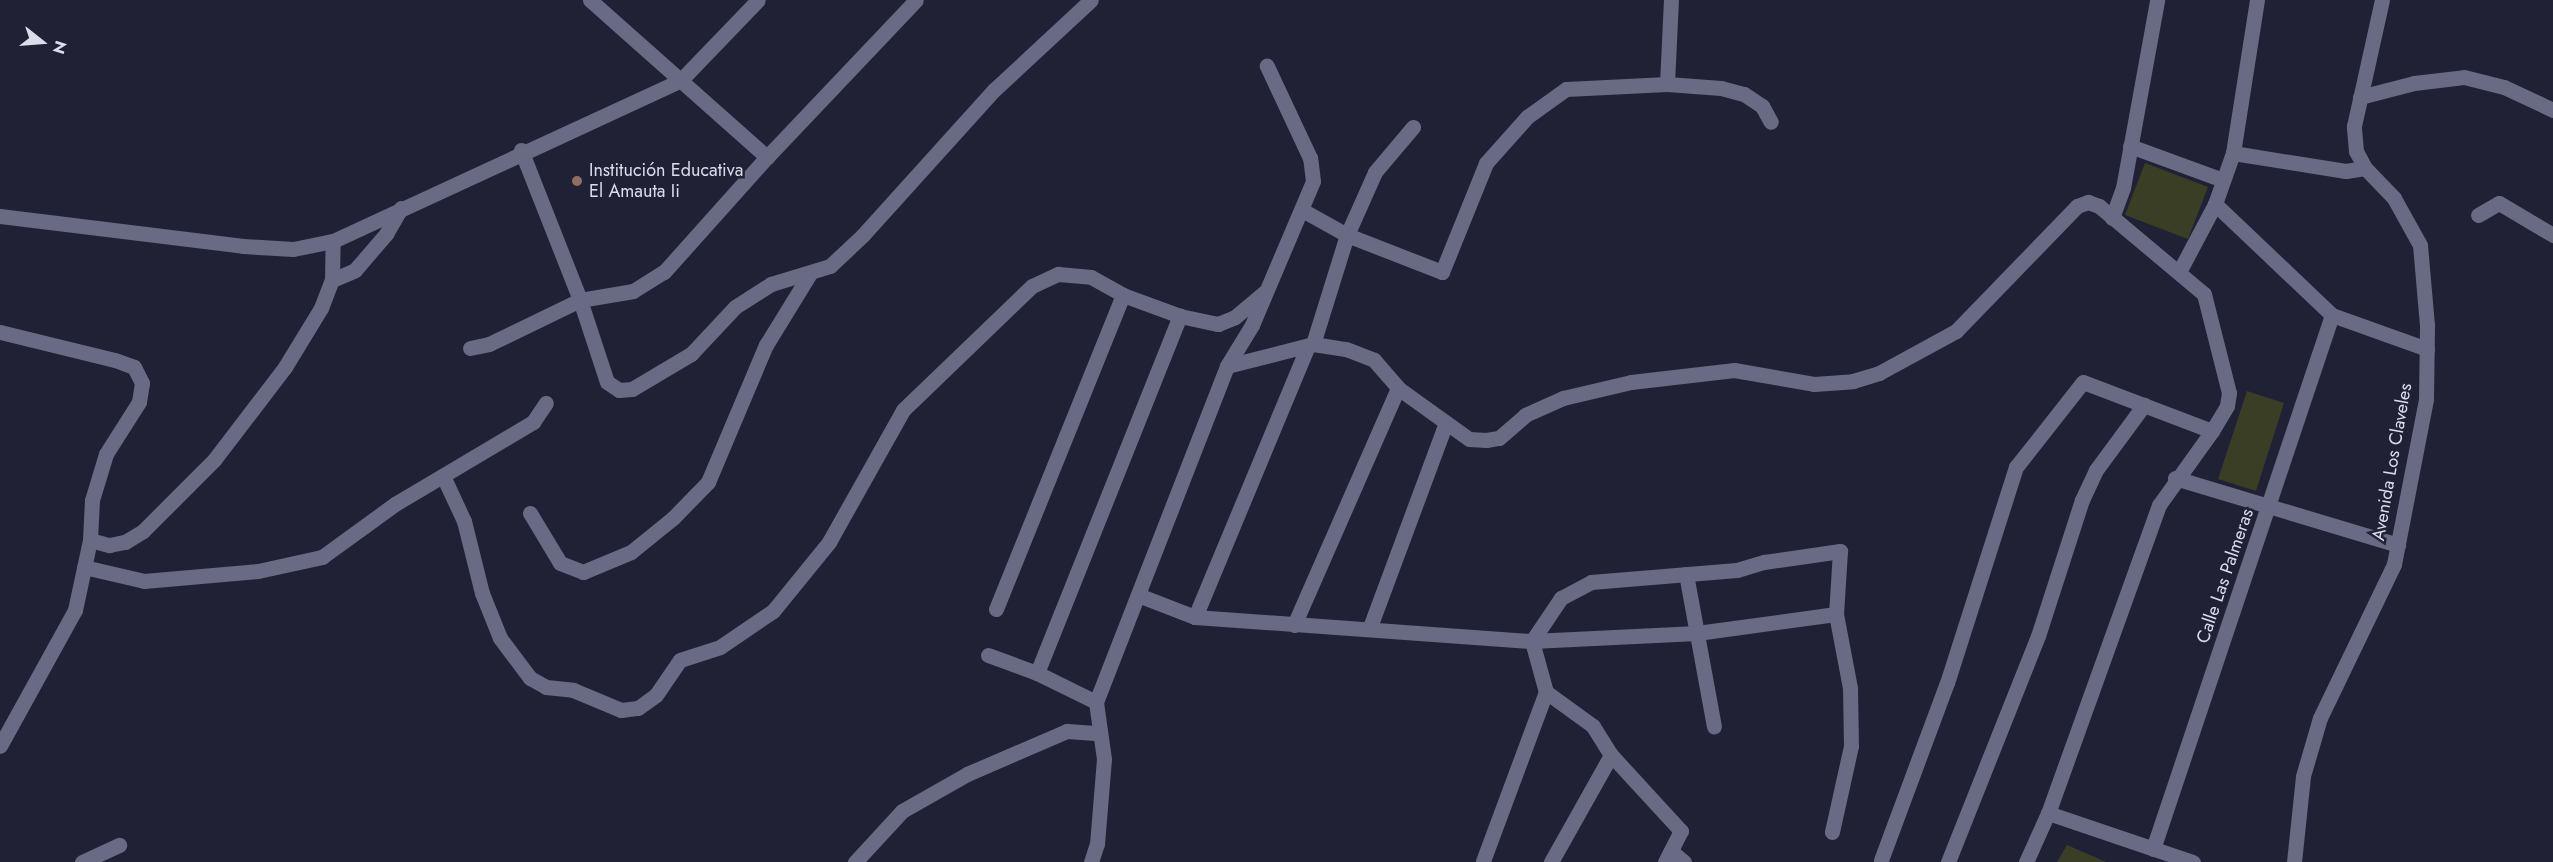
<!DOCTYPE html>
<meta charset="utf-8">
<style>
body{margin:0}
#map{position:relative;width:2553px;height:862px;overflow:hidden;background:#212136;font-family:Jost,sans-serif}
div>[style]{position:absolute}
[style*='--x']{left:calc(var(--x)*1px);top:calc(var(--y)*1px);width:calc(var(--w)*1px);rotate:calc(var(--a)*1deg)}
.green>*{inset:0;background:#3a3e24}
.minor>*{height:15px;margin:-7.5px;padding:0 7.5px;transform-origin:7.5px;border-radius:7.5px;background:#696a83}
.dots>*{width:16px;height:16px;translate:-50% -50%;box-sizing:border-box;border:3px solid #212136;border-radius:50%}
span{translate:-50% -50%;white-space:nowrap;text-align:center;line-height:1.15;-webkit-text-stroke:5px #212136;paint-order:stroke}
.poi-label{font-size:18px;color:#dcddec}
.left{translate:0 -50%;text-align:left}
.street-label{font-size:18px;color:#dcddec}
.north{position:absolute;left:12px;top:12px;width:60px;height:60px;-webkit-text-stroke:4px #212136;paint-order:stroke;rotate:107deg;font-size:16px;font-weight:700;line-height:24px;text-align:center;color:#dcddec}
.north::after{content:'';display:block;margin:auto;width:21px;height:27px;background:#dcddec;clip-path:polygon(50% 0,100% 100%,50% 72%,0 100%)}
</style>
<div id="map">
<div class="green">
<i style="clip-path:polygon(2145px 163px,2208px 187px,2188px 239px,2125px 215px)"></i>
<i style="clip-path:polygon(2247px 391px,2284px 403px,2256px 491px,2218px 479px)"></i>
<i style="clip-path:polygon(2067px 845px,2106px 862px,2057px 862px)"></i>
</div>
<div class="minor">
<i style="--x:590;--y:0;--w:237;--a:41.6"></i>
<i style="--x:1667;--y:84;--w:84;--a:-87.3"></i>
<i style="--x:2360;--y:97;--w:56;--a:-14.5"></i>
<i style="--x:2414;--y:83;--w:50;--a:-6.8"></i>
<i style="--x:2464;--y:77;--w:41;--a:14"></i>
<i style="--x:2504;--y:87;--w:54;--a:25.1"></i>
<i style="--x:2130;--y:146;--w:99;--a:20.1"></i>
<i style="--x:521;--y:150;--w:161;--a:68.5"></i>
<i style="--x:580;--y:300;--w:86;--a:71.8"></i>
<i style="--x:607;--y:382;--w:14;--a:34"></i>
<i style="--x:619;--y:390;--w:13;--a:-4"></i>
<i style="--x:632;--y:389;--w:69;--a:-30.7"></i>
<i style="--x:691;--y:354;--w:64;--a:-46.9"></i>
<i style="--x:735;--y:307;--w:43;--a:-32.6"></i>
<i style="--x:771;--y:284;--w:62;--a:-17"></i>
<i style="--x:830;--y:266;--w:44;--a:-43.2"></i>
<i style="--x:862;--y:236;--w:197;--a:-47.9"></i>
<i style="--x:994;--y:90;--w:132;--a:-42.9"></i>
<i style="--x:2233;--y:153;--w:114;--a:9.1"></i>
<i style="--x:2346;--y:171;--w:19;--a:-9"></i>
<i style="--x:2215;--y:204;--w:161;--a:43.5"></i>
<i style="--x:2332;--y:315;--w:101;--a:19.7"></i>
<i style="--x:1302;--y:210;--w:51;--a:29.1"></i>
<i style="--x:1347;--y:235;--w:102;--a:21.3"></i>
<i style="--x:1442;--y:272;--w:118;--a:-68"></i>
<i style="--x:1486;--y:163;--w:62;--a:-48.3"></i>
<i style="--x:1527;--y:117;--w:48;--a:-35.7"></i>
<i style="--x:1566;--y:89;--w:101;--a:-2.8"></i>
<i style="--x:1667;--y:84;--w:54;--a:4.2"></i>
<i style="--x:1721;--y:88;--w:24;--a:15"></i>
<i style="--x:1744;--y:94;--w:22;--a:34"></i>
<i style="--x:1762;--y:106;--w:18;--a:61"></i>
<i style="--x:2478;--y:215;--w:24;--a:-30"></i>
<i style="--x:2499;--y:203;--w:63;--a:30.7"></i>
<i style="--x:0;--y:216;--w:245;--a:7"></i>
<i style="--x:243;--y:246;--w:50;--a:3.4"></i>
<i style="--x:293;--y:249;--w:41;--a:-11.3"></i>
<i style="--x:333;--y:241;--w:382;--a:-24.8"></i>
<i style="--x:680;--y:81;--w:112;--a:-46.1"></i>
<i style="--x:2112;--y:218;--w:32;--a:-70"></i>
<i style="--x:2123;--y:188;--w:191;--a:-79.7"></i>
<i style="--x:2179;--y:272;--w:77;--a:-62.1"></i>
<i style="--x:2215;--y:204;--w:54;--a:-70.6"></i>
<i style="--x:2233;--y:153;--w:155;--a:-81.1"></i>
<i style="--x:332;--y:280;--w:25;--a:-23"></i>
<i style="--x:355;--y:270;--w:48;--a:-49.3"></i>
<i style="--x:386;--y:234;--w:30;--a:-60"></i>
<i style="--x:0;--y:332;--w:118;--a:13.7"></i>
<i style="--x:115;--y:360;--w:20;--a:20"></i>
<i style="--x:134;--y:367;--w:18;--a:63"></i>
<i style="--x:142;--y:383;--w:19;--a:99"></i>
<i style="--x:139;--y:402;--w:62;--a:122.4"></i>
<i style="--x:106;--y:454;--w:48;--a:106.9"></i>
<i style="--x:92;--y:500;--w:40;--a:92.9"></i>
<i style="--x:90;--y:540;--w:72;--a:102.1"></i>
<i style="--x:75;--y:610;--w:155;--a:118.9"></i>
<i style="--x:1313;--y:344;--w:114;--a:-72.7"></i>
<i style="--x:1347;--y:235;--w:69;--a:-66"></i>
<i style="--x:1375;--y:172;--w:59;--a:-49.8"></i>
<i style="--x:470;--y:348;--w:19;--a:-12"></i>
<i style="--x:489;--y:344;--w:101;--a:-25.8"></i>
<i style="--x:580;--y:300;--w:54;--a:-9.6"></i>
<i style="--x:633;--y:291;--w:36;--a:-32"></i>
<i style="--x:664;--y:272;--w:154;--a:-48.2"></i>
<i style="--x:767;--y:157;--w:216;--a:-46.5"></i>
<i style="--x:1227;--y:366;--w:89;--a:-14.3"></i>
<i style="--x:1313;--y:344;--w:33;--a:9"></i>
<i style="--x:1346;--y:349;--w:30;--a:21"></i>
<i style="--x:1374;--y:360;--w:37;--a:49"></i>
<i style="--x:1398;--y:388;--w:87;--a:35.7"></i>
<i style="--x:1469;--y:439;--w:17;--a:3"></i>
<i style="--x:1486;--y:440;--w:13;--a:-9"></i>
<i style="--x:1499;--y:438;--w:35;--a:-41"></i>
<i style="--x:1525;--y:415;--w:42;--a:-24.1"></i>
<i style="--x:1563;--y:398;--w:70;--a:-13.2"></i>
<i style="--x:1631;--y:382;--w:104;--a:-6.6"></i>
<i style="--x:1734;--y:370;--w:81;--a:9.9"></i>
<i style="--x:1814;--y:384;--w:39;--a:-4"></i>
<i style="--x:1853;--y:381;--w:27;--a:-17"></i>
<i style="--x:1879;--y:373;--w:88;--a:-28.6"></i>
<i style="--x:1956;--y:331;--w:174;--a:-45.9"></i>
<i style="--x:2077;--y:206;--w:12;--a:-20"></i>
<i style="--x:2088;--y:202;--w:12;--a:20"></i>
<i style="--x:2099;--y:206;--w:137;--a:40"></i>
<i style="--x:2204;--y:294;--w:102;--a:75.8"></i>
<i style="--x:2229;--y:393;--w:13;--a:99"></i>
<i style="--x:2227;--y:406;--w:29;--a:121"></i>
<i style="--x:2212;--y:431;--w:91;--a:125.6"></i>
<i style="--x:2159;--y:505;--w:327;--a:109.8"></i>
<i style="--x:2048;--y:813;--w:54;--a:114.2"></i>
<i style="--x:443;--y:476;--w:50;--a:65"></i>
<i style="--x:464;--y:521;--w:74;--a:76"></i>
<i style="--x:482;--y:593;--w:48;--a:68.2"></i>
<i style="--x:500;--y:638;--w:50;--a:53.1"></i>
<i style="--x:530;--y:678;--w:18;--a:29"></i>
<i style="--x:546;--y:687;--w:27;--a:6"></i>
<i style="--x:573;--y:690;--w:52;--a:22.6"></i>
<i style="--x:621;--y:710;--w:17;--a:-7"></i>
<i style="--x:638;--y:708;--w:22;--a:-36"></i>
<i style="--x:656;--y:695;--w:42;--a:-55.6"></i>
<i style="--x:680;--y:660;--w:42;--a:-18"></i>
<i style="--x:720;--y:647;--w:64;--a:-34.2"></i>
<i style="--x:773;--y:611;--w:89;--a:-50.9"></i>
<i style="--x:829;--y:542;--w:151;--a:-60.7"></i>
<i style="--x:903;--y:410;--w:179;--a:-43.9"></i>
<i style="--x:1032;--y:286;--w:29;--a:-25"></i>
<i style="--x:1058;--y:274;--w:33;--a:5"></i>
<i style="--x:1091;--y:277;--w:37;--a:29"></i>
<i style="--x:1123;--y:295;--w:61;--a:20.2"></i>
<i style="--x:1180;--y:316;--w:39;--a:12"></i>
<i style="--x:1218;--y:324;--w:18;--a:-22"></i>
<i style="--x:1235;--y:317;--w:40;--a:-40"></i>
<i style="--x:2175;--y:478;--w:233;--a:16.7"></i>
<i style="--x:530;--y:513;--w:58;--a:59"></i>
<i style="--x:560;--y:563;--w:25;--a:21"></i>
<i style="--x:583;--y:572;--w:52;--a:-22.6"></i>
<i style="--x:631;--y:552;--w:54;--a:-39"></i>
<i style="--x:673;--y:518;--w:50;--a:-45.8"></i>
<i style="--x:708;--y:482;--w:149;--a:-67.1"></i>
<i style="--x:766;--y:345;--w:82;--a:-58.4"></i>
<i style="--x:90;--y:540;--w:20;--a:15"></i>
<i style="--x:109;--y:545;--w:16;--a:-11"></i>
<i style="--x:125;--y:542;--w:21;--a:-31"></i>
<i style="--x:143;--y:531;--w:100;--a:-45"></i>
<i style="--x:214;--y:460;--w:117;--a:-52.6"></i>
<i style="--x:285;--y:367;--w:69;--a:-58.6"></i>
<i style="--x:321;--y:308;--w:30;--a:-69"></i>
<i style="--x:332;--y:280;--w:39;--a:-89"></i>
<i style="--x:84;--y:567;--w:62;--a:13.1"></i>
<i style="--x:144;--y:581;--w:114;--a:-5"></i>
<i style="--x:258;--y:571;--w:66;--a:-12.3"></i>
<i style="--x:322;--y:557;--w:90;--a:-36"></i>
<i style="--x:395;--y:504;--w:161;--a:-30.7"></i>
<i style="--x:533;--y:422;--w:23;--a:-56"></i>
<i style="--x:1686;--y:574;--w:155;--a:79.6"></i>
<i style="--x:1138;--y:595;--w:61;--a:21.1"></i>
<i style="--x:1195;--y:617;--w:338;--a:4.1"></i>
<i style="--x:1532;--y:641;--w:165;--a:-2.8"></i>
<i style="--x:1697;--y:633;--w:140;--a:-7.8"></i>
<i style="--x:996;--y:609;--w:339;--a:-68"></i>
<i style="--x:1195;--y:617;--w:294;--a:-67.4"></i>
<i style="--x:1294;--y:625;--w:259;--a:-66.3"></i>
<i style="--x:1370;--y:627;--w:218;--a:-69.6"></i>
<i style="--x:988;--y:655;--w:52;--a:20.2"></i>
<i style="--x:1037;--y:673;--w:66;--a:26.2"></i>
<i style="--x:1037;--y:673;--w:385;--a:-68.2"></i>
<i style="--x:2048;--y:813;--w:153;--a:18.7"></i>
<i style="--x:2153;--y:849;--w:563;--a:-71.47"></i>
<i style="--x:1671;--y:851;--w:17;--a:40"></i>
<i style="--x:1881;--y:860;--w:189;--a:-69.6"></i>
<i style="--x:1947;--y:683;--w:227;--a:-72.3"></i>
<i style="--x:2016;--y:467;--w:108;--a:-51.8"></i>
<i style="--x:2083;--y:382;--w:138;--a:20.8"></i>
<i style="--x:1483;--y:861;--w:180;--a:-69.6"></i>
<i style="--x:82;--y:862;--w:41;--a:-24.7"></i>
<i style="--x:855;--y:862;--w:69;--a:-47.3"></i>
<i style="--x:902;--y:811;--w:75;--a:-29.6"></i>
<i style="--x:967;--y:774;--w:109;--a:-23.3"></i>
<i style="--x:1067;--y:731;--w:32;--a:4"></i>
<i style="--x:1091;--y:862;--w:19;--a:-72"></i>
<i style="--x:1097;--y:844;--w:85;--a:-85.3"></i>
<i style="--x:1104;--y:759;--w:58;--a:-98"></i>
<i style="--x:1096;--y:702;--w:361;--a:-68.7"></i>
<i style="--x:1227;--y:366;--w:48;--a:-58.6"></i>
<i style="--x:1252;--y:325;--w:156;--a:-67"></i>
<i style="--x:1313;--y:181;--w:23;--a:-97"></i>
<i style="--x:1310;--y:158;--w:102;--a:-115.1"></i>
<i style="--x:1551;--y:862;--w:123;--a:-60.7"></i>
<i style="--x:1665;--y:862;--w:35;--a:-63"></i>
<i style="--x:1681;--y:831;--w:103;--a:-132.6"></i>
<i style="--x:1611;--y:755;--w:34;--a:-122"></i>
<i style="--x:1593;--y:726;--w:58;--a:-144.1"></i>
<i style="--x:1546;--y:692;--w:53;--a:-105.4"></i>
<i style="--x:1532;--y:641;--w:52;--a:-56"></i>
<i style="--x:1561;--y:598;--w:34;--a:-28"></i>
<i style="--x:1591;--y:582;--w:146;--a:-4.7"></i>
<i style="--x:1737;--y:570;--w:28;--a:-17"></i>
<i style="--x:1764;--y:562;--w:77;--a:-8.2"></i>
<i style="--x:1840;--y:551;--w:63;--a:93.6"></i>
<i style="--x:1836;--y:614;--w:75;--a:79.3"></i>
<i style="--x:1850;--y:688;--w:58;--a:89"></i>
<i style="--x:1851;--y:746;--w:88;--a:102.5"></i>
<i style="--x:1948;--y:862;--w:243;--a:-68.3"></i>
<i style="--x:2038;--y:636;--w:143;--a:-72.1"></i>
<i style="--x:2082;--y:500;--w:33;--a:-65"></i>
<i style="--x:2096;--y:470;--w:81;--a:-53.6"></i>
<i style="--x:2294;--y:862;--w:86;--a:-84"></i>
<i style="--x:2303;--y:776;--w:60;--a:-73.7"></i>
<i style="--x:2320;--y:718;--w:171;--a:-64.3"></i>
<i style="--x:2394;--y:564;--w:168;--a:-79"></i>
<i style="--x:2426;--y:399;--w:74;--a:-89.2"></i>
<i style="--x:2427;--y:325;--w:80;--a:-95"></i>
<i style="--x:2420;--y:245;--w:54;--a:-119"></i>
<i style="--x:2394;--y:198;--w:42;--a:-134"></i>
<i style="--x:2365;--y:168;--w:19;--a:-118"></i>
<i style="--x:2356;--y:151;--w:25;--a:-95"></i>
<i style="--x:2354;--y:126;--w:129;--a:-77.5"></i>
</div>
<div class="dots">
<i style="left:577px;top:181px;background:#8d6e63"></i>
</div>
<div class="poi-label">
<span class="left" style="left:589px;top:181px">Institución Educativa<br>El Amauta Ii</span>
</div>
<div class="street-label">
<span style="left:2392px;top:462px;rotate:-80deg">Avenida Los Claveles</span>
<span style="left:2225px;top:576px;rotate:-71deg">Calle Las Palmeras</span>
</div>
<div class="north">N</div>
</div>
